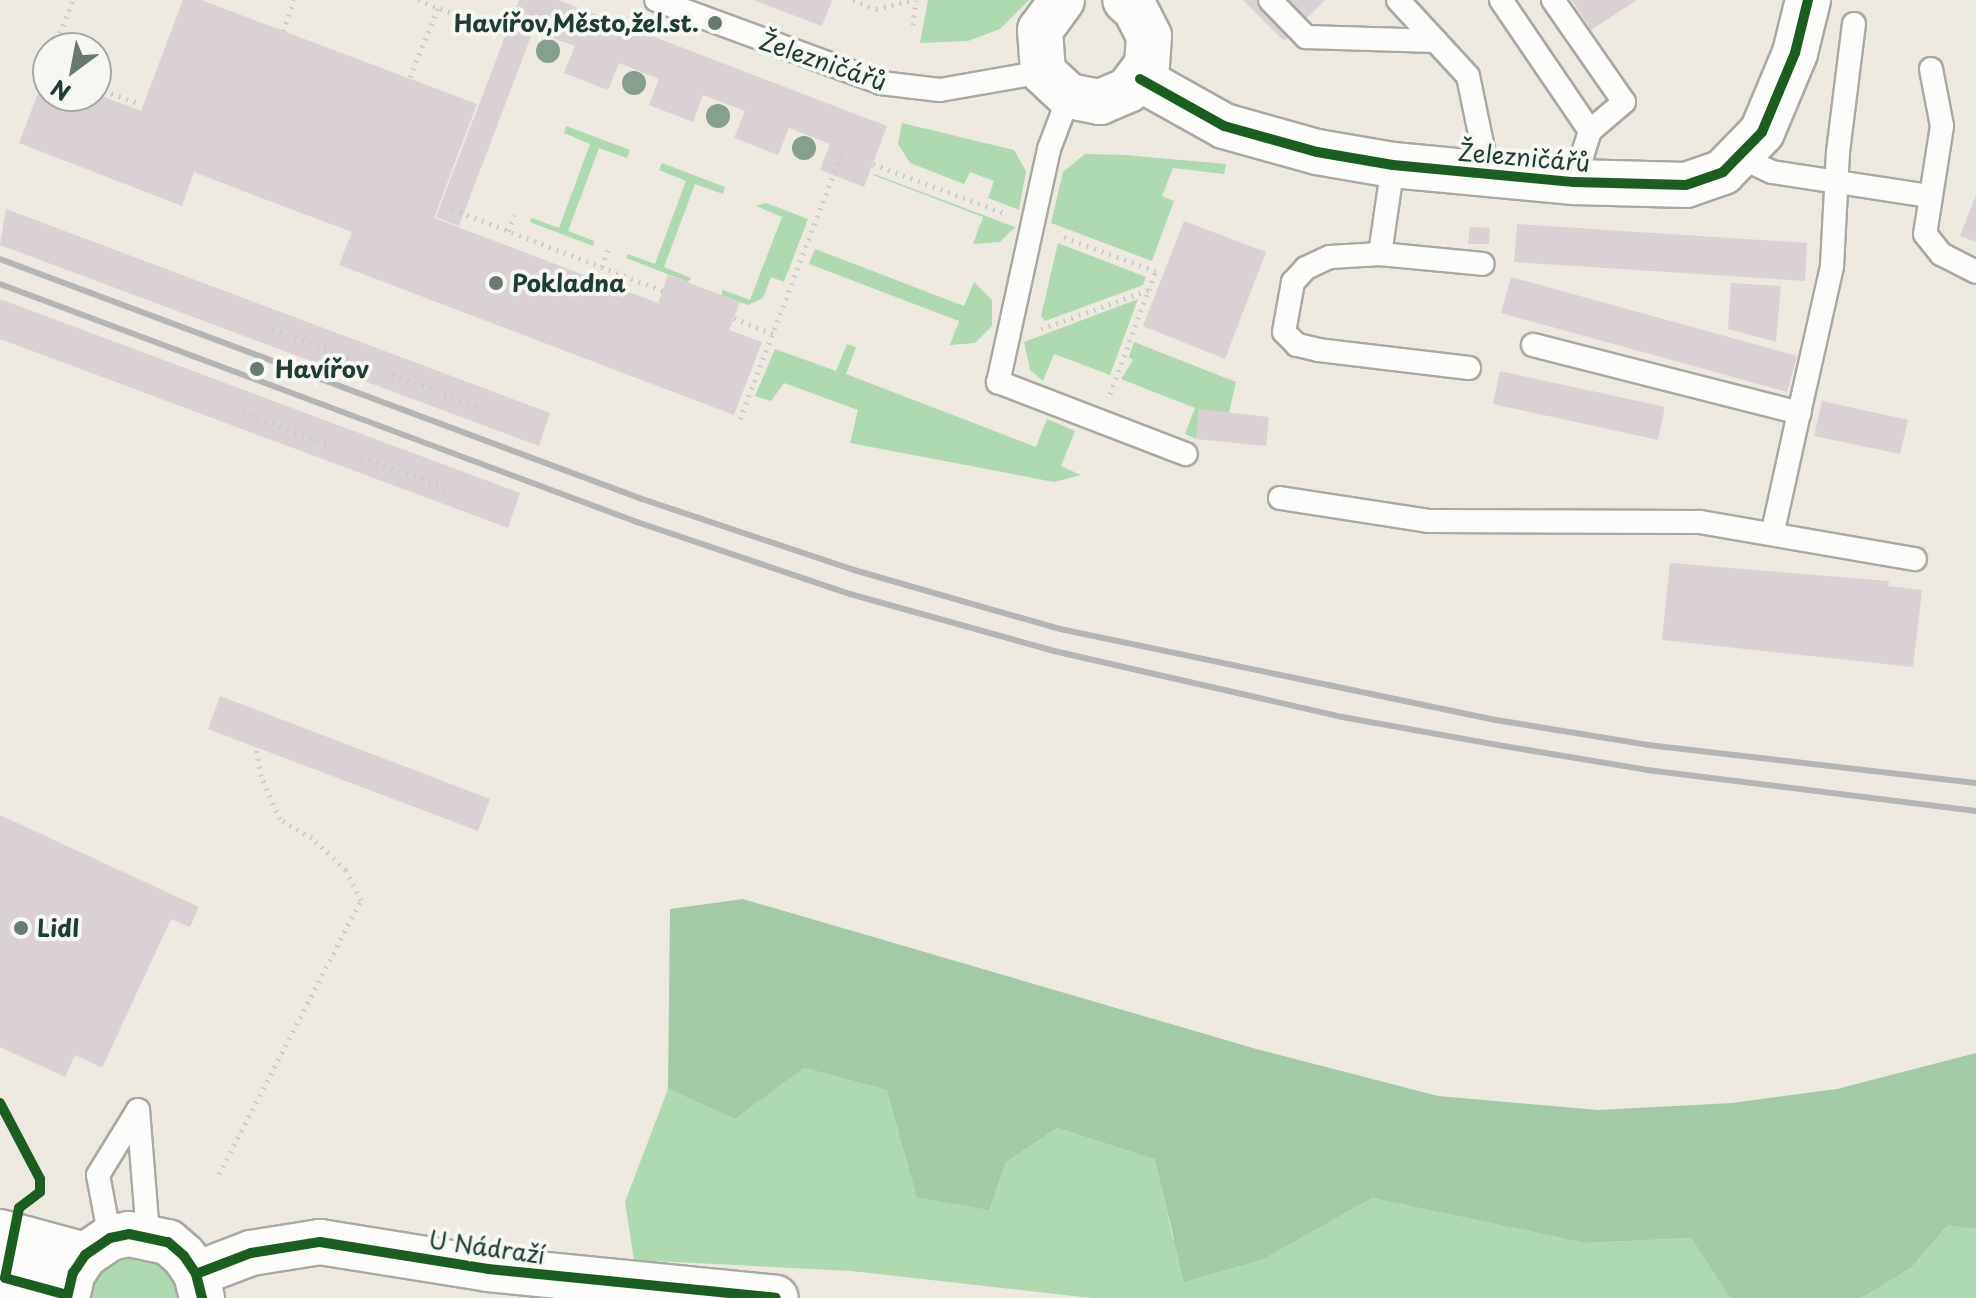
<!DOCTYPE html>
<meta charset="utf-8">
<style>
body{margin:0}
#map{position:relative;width:1976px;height:1298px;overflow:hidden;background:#ede9e0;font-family:"Playpen Sans",sans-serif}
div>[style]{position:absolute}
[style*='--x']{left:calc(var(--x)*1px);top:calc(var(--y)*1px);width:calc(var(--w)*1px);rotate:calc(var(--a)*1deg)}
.green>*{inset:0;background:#afd9b1}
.forest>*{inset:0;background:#a3caa6}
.building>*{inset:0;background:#d9d1d3}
.path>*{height:5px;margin-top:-2.5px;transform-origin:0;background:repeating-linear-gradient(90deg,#cbcdca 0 2px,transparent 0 8px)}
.roads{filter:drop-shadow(2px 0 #a8a9a2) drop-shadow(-2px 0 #a8a9a2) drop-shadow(0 2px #a8a9a2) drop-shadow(0 -2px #a8a9a2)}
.lane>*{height:22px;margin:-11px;padding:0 11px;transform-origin:11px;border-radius:11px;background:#fcfcfa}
.street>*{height:44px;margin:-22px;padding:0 22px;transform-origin:22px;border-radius:22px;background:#fcfcfa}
.secondary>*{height:44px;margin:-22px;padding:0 22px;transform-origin:22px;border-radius:22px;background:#fcfcfa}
.rail>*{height:6px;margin:-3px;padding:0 3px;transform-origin:3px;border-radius:3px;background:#b3b6b4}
.cycleway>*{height:10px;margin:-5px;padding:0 5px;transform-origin:5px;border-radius:5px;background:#1b5e20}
.trees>*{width:24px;height:24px;margin:-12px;border-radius:50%;background:#889e8e}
.dots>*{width:22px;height:22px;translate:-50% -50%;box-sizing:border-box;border:4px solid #f6f6f2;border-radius:50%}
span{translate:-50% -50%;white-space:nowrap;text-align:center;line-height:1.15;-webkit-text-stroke:8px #f6f6f2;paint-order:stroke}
.poi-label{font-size:24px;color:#1f3d34;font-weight:700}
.right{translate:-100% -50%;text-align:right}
.left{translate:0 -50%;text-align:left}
.street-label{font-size:24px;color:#1f3d34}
.north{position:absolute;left:32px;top:32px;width:80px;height:80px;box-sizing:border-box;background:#f6f6f2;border:2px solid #a0aca6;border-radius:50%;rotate:212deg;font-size:22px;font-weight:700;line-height:32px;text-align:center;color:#1f3d34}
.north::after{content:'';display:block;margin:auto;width:28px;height:36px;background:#677970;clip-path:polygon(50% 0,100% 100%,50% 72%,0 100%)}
</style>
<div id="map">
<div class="green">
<i style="clip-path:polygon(928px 0,1029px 0,1000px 29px,968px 41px,920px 43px)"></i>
<i style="clip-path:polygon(902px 123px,1014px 150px,1026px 171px,1019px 210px,988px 198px,994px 181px,970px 172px,964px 184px,910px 163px,898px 144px)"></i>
<i style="clip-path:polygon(566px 126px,630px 150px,627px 158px,599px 148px,568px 231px,594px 241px,593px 246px,530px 222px,532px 218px,559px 228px,590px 144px,564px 133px)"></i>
<i style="clip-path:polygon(1085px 154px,1125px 155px,1226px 164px,1224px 174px,1173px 168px,1162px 196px,1174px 201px,1152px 261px,1051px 223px,1063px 172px)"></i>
<i style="clip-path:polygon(662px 163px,725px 187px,723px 194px,695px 184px,664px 267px,691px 278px,688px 282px,626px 258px,628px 254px,655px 264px,686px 181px,659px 170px)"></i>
<i style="clip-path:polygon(873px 175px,874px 174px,1015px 227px,1000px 242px,973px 244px,983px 217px)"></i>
<i style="clip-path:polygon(766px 203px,808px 219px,784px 282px,771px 277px,763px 298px,748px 305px,721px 295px,723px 290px,750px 300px,782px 217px,756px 206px)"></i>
<i style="clip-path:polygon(1058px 243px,1146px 277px,1143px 285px,1045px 321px,1041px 316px)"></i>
<i style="clip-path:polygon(815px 249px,964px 306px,974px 282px,992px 300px,992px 326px,975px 343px,950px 345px,959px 321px,809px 264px)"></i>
<i style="clip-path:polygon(1138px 299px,1110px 375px,1054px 354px,1043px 381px,1030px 370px,1024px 342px)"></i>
<i style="clip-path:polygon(1134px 342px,1236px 382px,1229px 413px,1196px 439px,1185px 434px,1195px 408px,1121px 379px,1133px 360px,1129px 357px)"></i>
<i style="clip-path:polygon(847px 344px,856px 347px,846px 374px,1036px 447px,1047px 419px,1075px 431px,1061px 466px,1081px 475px,1054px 482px,850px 443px,858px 410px,784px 383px,771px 401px,755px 396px,775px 349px,836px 371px)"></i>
<i style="clip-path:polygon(804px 1068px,887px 1090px,1005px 1163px,1057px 1128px,1156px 1159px,1173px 1239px,1264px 1259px,1372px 1198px,1585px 1243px,1691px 1238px,1730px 1298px,1091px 1298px,851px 1271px,634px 1260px,625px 1202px,668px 1089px,735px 1119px)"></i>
<i style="clip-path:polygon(1949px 1224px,1976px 1229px,1976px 1298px,1862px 1298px,1912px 1267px)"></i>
<i style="clip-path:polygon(130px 1254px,159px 1262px,171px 1272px,181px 1298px,88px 1298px,102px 1267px)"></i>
</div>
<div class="forest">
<i style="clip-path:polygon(743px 899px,1253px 1048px,1438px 1096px,1598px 1110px,1732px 1103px,1837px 1089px,1976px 1053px,1976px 1229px,1948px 1225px,1912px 1267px,1862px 1298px,1730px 1298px,1691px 1238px,1585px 1243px,1372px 1198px,1264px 1259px,1184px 1282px,1155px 1159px,1057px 1128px,1005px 1163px,989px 1210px,917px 1197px,887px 1090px,804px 1068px,735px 1119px,668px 1089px,670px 909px)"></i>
</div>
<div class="building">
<i style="clip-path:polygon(183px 0,201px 0,477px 104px,434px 218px,658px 303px,668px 275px,740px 302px,729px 330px,762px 342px,734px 415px,339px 265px,352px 232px,248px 193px,194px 172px,182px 206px,19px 143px,45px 75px,48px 96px,96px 94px,141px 111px)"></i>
<i style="clip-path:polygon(519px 0,558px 0,887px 126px,864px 187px,820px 170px,830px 144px,789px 128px,778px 155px,734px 138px,745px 111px,703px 95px,693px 122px,649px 105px,659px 79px,619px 63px,608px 90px,564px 73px,575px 46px,533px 31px,459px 226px,436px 217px)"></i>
<i style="clip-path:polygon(753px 0,832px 0,822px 26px)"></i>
<i style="clip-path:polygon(1243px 0,1325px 0,1284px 41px)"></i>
<i style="clip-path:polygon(1572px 0,1637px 0,1591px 30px)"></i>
<i style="clip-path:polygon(1976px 195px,1976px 242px,1960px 236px)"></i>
<i style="clip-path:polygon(6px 209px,550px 413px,539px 446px,0 245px)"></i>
<i style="clip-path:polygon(1184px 221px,1266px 252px,1225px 359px,1143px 326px)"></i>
<i style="clip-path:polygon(1517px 224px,1807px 243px,1805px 281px,1514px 262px)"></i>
<i style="clip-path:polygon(1470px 227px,1490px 228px,1489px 244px,1468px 244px)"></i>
<i style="clip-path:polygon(1511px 277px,1797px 356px,1787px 392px,1501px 313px)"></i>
<i style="clip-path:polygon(1731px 283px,1781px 286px,1776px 342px,1728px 329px)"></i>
<i style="clip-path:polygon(0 299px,520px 493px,508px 528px,0 339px)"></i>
<i style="clip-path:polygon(1500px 371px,1665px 407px,1658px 440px,1493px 404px)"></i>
<i style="clip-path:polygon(1822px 401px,1908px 420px,1900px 454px,1814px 436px)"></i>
<i style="clip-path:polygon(1199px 409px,1269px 417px,1266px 446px,1196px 439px)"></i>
<i style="clip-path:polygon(1670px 563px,1889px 581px,1888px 586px,1922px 590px,1913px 667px,1662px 640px)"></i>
<i style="clip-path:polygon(220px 696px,490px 799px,478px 831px,208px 729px)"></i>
<i style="clip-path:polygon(0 815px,199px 907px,190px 927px,171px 919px,102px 1068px,75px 1055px,65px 1077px,0 1047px)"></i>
</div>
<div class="path">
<i style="--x:418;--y:0;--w:106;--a:21"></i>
<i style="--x:853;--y:0;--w:25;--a:21"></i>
<i style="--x:876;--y:9;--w:36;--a:-14"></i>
<i style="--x:913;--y:25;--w:25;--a:-83"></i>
<i style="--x:283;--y:31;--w:33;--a:-70"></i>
<i style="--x:54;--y:48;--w:52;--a:-68.4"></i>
<i style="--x:48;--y:65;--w:4;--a:90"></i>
<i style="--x:410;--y:77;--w:74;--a:-67.9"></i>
<i style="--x:96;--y:88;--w:45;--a:19.7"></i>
<i style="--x:873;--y:164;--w:140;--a:20.5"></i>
<i style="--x:452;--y:209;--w:226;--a:21.2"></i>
<i style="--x:508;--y:231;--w:17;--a:-69"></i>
<i style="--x:602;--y:267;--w:18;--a:-71"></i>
<i style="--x:734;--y:318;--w:42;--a:22.3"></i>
<i style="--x:272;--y:329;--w:93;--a:20.8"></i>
<i style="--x:1041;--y:329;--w:115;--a:-19.9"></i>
<i style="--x:1149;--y:290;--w:20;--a:-70"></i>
<i style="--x:1156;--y:271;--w:101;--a:-159.8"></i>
<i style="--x:392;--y:374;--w:93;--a:20.8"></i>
<i style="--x:1110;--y:394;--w:110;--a:-69.7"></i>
<i style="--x:242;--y:412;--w:94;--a:20.6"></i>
<i style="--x:740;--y:419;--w:286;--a:-69.1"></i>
<i style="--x:361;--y:457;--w:94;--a:20"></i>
<i style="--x:219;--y:1174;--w:309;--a:-62.6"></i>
<i style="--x:361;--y:900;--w:34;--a:-117"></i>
<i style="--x:346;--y:870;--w:47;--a:-136.7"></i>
<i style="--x:312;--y:838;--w:37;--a:-149"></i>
<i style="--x:280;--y:819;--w:47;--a:-113.8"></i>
<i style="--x:261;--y:776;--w:28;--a:-100"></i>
</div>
<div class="roads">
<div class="lane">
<i style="--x:656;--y:0;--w:240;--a:20.2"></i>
<i style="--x:881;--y:83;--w:59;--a:6.8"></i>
<i style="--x:940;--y:90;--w:105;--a:-9.9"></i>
<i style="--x:1270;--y:0;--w:52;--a:45.8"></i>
<i style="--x:1306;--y:37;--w:130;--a:1.8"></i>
<i style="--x:1398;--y:0;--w:103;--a:47.4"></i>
<i style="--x:1468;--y:76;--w:99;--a:78.3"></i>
<i style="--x:1501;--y:0;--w:158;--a:55.8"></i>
<i style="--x:1553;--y:0;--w:124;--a:55.2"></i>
<i style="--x:1624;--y:102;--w:45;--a:139.5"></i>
<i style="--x:1590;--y:131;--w:53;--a:107.4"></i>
<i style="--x:1931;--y:69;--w:58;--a:79.1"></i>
<i style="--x:1942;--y:126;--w:109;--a:98.9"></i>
<i style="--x:1925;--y:234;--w:26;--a:51"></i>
<i style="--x:1941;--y:254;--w:39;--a:27"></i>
<i style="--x:1069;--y:96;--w:57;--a:110.7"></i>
<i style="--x:1049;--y:149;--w:239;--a:102.3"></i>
<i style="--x:998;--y:382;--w:201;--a:21"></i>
<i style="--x:1742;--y:158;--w:33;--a:25"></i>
<i style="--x:1772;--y:172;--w:158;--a:8.7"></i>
<i style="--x:1380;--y:254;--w:90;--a:-81.7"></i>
<i style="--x:1533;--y:345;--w:275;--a:14.3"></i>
<i style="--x:1799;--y:413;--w:151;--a:-77.3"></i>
<i style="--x:1832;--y:266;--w:114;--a:-87"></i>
<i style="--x:1838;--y:152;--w:129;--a:-82.9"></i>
<i style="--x:1469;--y:368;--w:151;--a:-173.2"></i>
<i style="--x:1319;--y:350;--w:23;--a:-167"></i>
<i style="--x:1297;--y:345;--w:18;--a:-135"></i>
<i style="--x:1284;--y:332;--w:51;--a:-79.8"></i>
<i style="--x:1293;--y:282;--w:19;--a:-47"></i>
<i style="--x:1306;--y:268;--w:26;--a:-25"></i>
<i style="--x:1330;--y:257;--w:50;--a:-3.4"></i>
<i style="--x:1380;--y:254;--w:103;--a:5.5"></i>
<i style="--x:1280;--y:498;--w:150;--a:8.8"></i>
<i style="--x:1428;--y:521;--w:272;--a:0.2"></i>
<i style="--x:1700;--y:522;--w:218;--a:9.8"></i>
<i style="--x:1773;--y:531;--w:121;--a:-77.6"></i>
<i style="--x:138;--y:1110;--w:125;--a:85.4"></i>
<i style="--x:110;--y:1238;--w:64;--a:-100.8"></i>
<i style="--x:98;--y:1175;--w:76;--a:-58.4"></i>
</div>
<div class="street">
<i style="--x:1062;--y:0;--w:37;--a:126"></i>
<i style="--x:1040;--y:30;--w:42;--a:85.9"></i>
<i style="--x:1043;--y:72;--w:35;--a:43"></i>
<i style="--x:1069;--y:96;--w:32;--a:11"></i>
<i style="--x:1100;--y:102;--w:30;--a:-23"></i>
<i style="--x:1128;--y:90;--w:31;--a:-53"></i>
<i style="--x:1147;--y:65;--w:29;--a:-86"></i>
<i style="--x:1149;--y:36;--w:30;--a:-117"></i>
<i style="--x:1135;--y:9;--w:13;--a:-138"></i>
<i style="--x:1140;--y:79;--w:96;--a:29.2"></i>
<i style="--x:1224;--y:126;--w:97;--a:15.6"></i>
<i style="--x:1317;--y:152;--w:77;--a:9.7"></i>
<i style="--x:1393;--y:165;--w:182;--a:5.4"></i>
<i style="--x:1574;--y:182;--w:112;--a:1.5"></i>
<i style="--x:1686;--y:185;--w:39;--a:-19"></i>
<i style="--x:1723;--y:172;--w:56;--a:-45.7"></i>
<i style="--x:1762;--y:132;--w:86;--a:-67.3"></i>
<i style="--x:1795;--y:53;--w:55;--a:-76.2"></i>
</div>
<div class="secondary">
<i style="--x:0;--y:1232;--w:88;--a:15.1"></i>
<i style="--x:196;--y:1274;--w:59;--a:-20.9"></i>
<i style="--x:251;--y:1253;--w:70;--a:-9.1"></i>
<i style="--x:320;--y:1242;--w:170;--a:9.1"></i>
<i style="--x:488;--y:1269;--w:289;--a:5.7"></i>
<i style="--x:0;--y:1277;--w:69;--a:15"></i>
<i style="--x:67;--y:1298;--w:26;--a:-77"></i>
<i style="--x:73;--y:1273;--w:22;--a:-56"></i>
<i style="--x:85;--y:1255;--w:30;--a:-34"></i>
<i style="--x:110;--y:1238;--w:19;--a:-12"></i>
<i style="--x:129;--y:1234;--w:40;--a:12"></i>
<i style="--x:168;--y:1242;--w:21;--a:41"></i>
<i style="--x:184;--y:1256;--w:22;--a:56"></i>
<i style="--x:196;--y:1274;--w:25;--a:76"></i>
</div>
</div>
<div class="rail">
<i style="--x:0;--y:259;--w:685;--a:20.5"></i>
<i style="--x:642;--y:499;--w:224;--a:18.5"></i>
<i style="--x:854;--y:570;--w:214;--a:16"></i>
<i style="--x:1060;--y:629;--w:445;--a:11.8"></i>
<i style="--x:1496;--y:720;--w:154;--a:9.3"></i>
<i style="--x:1648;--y:745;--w:330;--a:6.6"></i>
<i style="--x:0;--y:284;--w:680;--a:20.49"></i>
<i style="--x:637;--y:522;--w:225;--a:18.7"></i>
<i style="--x:850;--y:594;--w:212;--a:15.6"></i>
<i style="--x:1054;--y:651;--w:295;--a:12.9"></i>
<i style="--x:1342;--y:717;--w:152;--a:10.2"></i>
<i style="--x:1492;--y:744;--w:157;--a:9.5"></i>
<i style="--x:1647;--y:770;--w:332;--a:7.1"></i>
</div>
<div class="cycleway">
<i style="--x:1140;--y:79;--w:96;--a:29.2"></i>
<i style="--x:1224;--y:126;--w:97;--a:15.6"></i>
<i style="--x:1317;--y:152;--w:77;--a:9.7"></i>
<i style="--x:1393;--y:165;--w:182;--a:5.4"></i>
<i style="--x:1574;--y:182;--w:112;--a:1.5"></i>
<i style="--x:1686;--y:185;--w:39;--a:-19"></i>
<i style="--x:1723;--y:172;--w:56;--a:-45.7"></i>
<i style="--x:1762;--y:132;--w:86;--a:-67.3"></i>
<i style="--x:1795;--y:53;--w:55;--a:-76.2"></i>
<i style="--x:0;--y:1103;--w:86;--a:62.2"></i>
<i style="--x:40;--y:1179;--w:13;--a:90"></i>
<i style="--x:40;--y:1192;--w:26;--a:143"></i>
<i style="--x:19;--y:1208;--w:71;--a:101.3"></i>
<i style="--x:5;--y:1278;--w:64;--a:15.3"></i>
<i style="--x:196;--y:1274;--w:59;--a:-20.9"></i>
<i style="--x:251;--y:1253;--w:70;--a:-9.1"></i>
<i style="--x:320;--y:1242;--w:170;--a:9.1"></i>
<i style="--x:488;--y:1269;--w:289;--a:5.7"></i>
<i style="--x:67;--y:1298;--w:26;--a:-77"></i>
<i style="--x:73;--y:1273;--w:22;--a:-56"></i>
<i style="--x:85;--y:1255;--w:30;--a:-34"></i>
<i style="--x:110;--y:1238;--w:19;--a:-12"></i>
<i style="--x:129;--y:1234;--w:40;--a:12"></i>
<i style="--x:168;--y:1242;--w:21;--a:41"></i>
<i style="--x:184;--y:1256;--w:22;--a:56"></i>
<i style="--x:196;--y:1274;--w:25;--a:76"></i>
</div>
<div class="trees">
<i style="left:548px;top:51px"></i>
<i style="left:634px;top:83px"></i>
<i style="left:718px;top:116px"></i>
<i style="left:804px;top:148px"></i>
</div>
<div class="dots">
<i style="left:715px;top:23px;background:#677970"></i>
<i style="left:496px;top:283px;background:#677970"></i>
<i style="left:257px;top:369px;background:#677970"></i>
<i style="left:21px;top:928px;background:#677970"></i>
</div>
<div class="poi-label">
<span class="right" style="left:699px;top:23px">Havířov,Město,žel.st.</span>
<span class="left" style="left:512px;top:283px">Pokladna</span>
<span class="left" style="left:275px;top:369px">Havířov</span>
<span class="left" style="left:37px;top:928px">Lidl</span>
</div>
<div class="street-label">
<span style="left:823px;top:61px;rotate:19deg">Železničářů</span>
<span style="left:1524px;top:157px;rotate:5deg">Železničářů</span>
<span style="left:487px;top:1247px;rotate:8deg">U Nádraží</span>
</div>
<div class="north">N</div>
</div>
